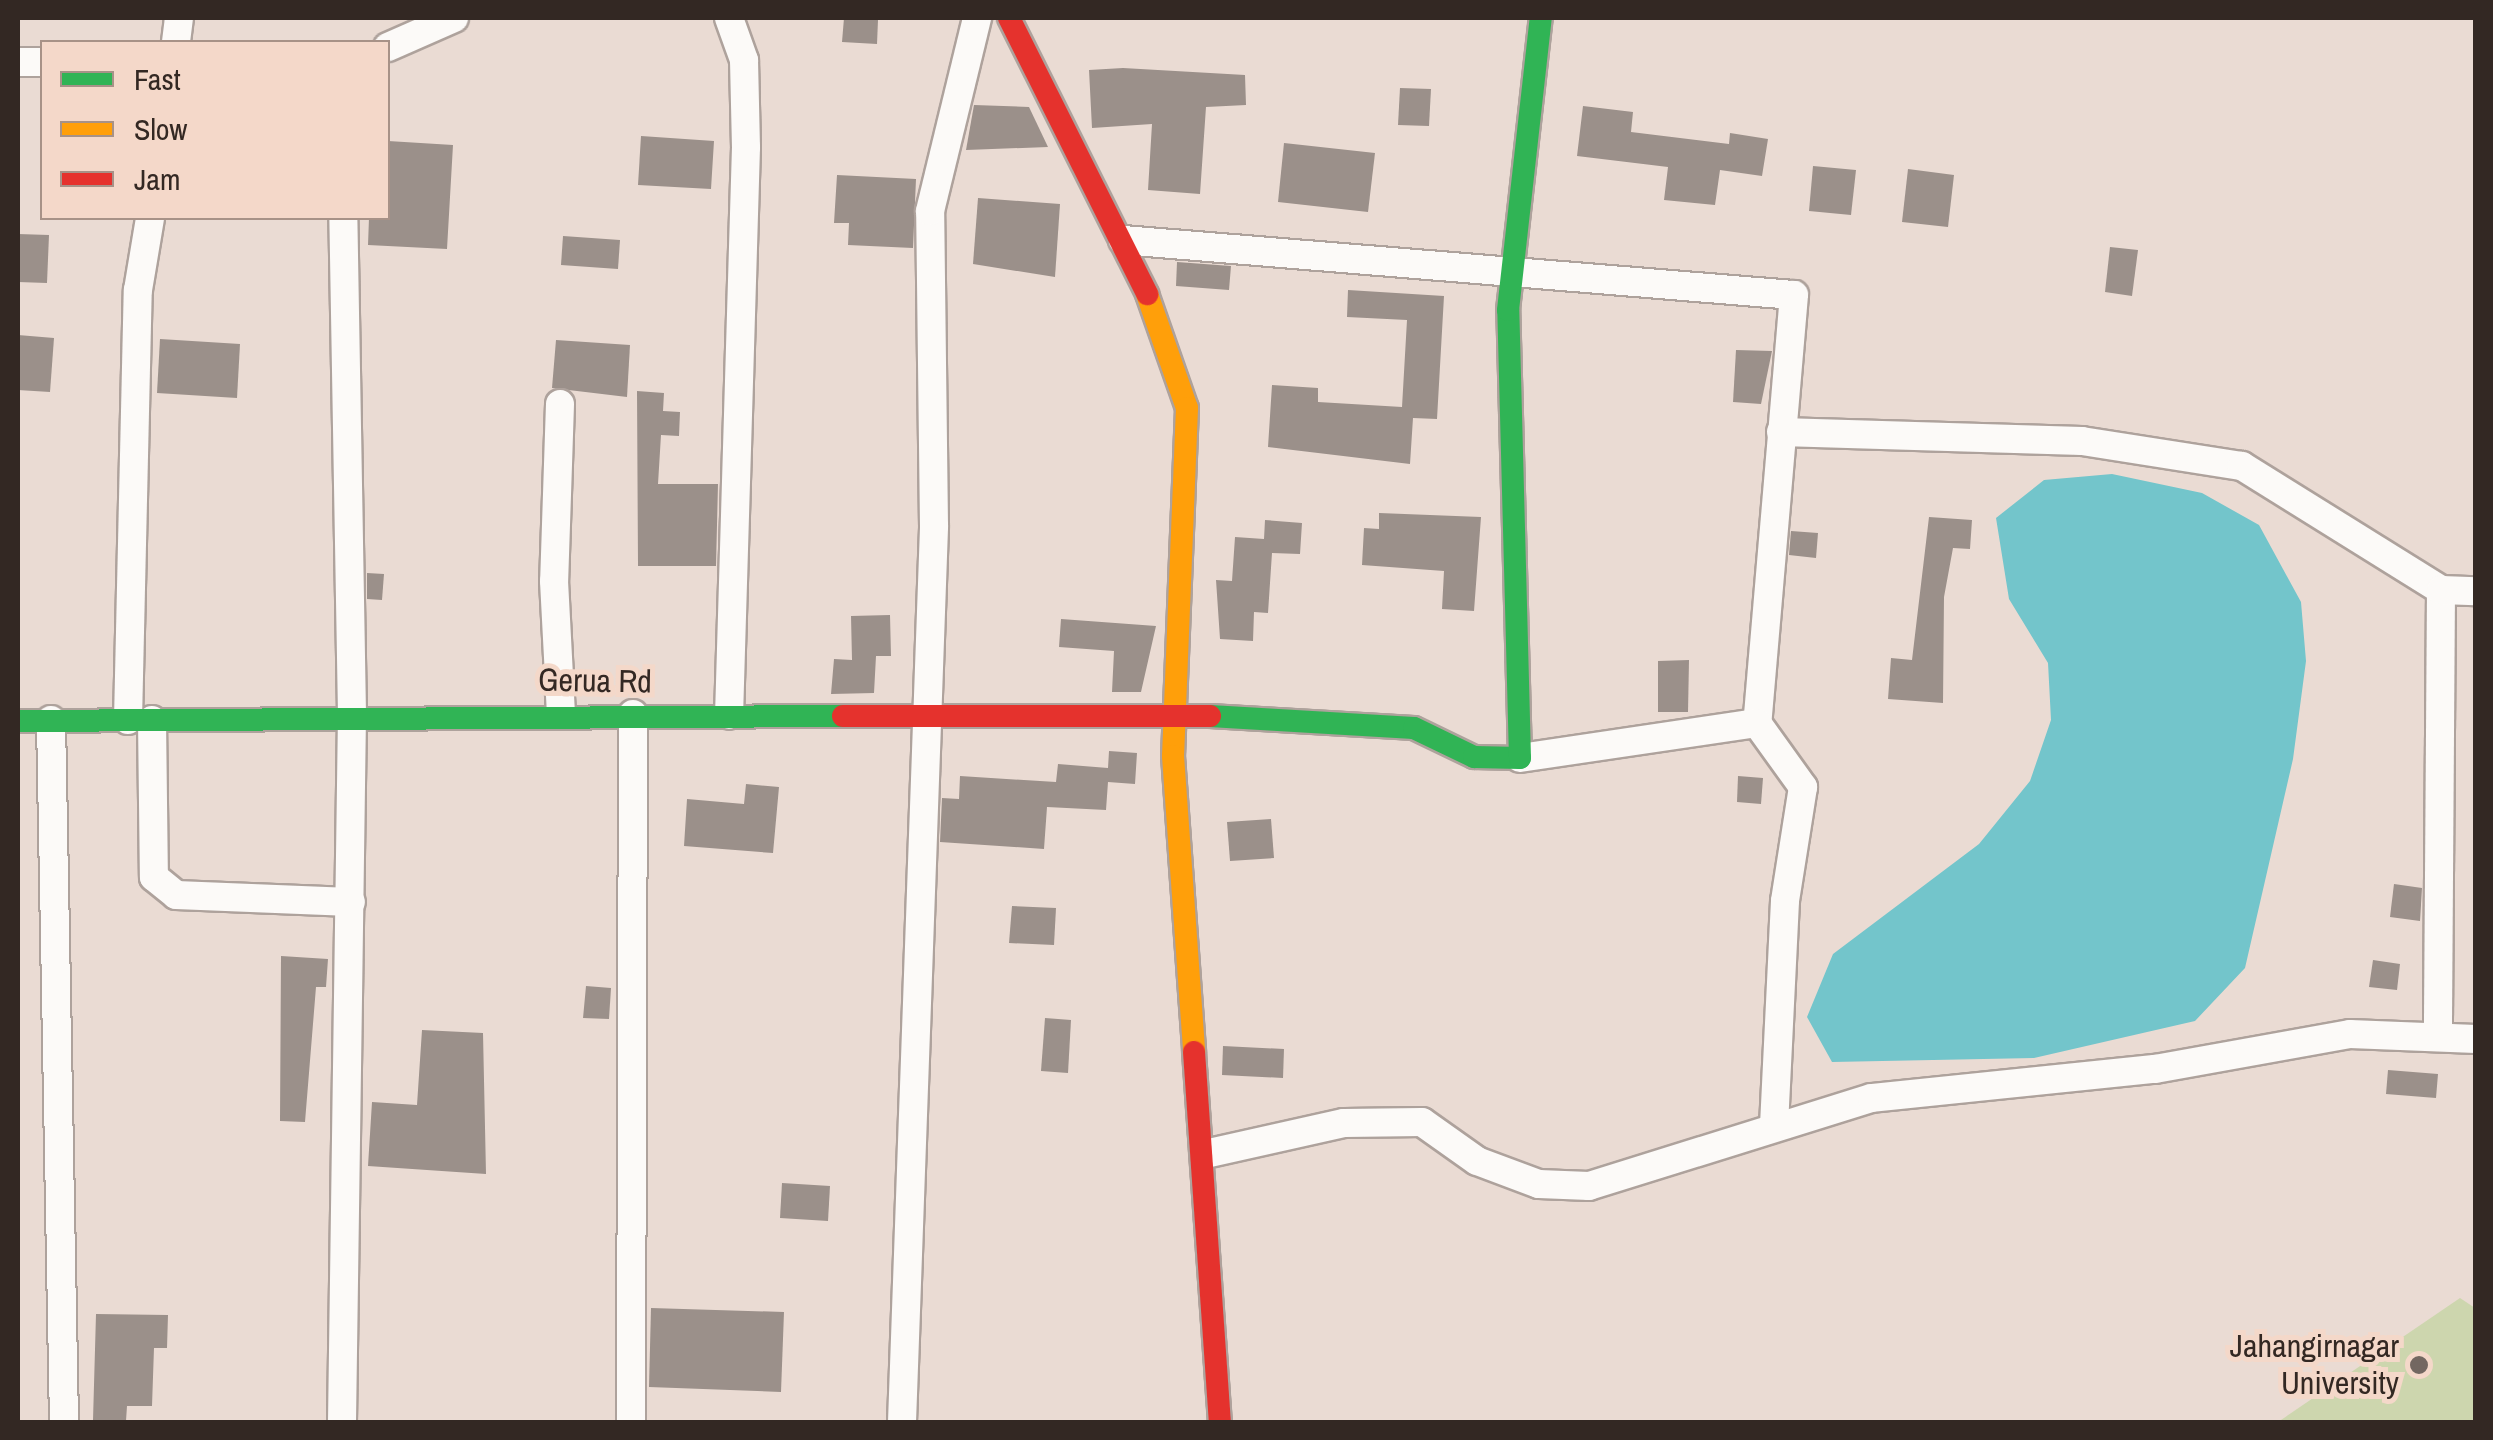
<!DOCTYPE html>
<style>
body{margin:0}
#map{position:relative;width:2493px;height:1440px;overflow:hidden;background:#eadbd3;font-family:"Archivo Narrow",sans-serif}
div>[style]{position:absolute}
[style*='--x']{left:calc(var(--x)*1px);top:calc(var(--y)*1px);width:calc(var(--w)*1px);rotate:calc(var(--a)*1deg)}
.green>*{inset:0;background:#cdd6ae}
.water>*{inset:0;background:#73c5cb}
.building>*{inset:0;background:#9b908a}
.roads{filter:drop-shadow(2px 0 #aea29c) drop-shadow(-2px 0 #aea29c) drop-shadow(0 2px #aea29c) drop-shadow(0 -2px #aea29c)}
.street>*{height:28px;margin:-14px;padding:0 14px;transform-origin:14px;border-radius:14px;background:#fcfaf8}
.fast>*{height:22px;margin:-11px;padding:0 11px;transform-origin:11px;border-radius:11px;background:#30b455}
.slow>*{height:22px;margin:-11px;padding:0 11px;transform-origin:11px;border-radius:11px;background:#ff9f0a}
.jam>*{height:22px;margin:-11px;padding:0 11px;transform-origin:11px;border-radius:11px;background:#e5322d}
.dots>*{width:28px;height:28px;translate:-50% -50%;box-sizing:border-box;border:5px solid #f4d8c9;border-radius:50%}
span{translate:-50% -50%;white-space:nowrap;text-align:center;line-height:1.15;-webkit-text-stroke:10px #f4d8c9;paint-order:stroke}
.street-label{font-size:32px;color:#332823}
.poi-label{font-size:32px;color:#332823}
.right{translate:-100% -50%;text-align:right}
.frame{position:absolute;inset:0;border:20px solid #332823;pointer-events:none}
.legend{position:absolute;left:40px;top:40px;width:350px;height:180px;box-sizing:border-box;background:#f4d8c9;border:2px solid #a79287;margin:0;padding:12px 18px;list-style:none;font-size:30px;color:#332823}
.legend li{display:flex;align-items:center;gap:20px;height:50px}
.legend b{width:50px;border:2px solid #a79287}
</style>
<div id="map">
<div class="green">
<i style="clip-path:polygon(2460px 1298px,2475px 1308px,2475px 1422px,2278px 1422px)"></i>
</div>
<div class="water">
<i style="clip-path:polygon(2112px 474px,2202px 493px,2259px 525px,2301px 602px,2306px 661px,2293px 759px,2245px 968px,2195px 1021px,2034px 1058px,1832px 1062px,1807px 1017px,1833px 954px,1979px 844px,2030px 781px,2051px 720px,2048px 663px,2009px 599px,1996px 518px,2044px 480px)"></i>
</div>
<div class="building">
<i style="clip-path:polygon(844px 18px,878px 20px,877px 44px,842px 42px)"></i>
<i style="clip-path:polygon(1123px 68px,1245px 75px,1246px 105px,1206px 107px,1200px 194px,1148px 190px,1152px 124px,1092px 128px,1089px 70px)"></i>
<i style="clip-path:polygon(1400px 88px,1431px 89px,1429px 126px,1398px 125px)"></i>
<i style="clip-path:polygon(974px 105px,1029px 107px,1048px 147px,966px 150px)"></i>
<i style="clip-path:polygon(1583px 106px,1633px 112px,1631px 132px,1729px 144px,1730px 133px,1768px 139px,1762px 176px,1720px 170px,1715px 205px,1664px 200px,1668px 167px,1577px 156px)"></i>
<i style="clip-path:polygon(641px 136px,714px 141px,711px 189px,638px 185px)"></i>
<i style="clip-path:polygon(388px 141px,453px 145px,447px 249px,368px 245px,369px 218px,388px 218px)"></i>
<i style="clip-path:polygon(1284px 143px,1375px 153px,1368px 212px,1278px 202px)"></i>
<i style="clip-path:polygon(1813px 166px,1856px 170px,1851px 215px,1809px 211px)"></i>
<i style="clip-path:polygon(1908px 169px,1954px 175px,1948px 227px,1902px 222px)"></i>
<i style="clip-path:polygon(837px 175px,916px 179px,913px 248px,848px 245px,849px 223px,834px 223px)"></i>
<i style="clip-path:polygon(978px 198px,1060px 204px,1055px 277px,973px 264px)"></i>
<i style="clip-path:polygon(18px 234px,49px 235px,47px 283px,18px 282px)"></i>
<i style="clip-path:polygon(563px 236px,620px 240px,618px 269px,561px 265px)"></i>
<i style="clip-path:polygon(2110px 247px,2138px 250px,2132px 296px,2105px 292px)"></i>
<i style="clip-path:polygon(1177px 262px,1231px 266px,1229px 290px,1176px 286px)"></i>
<i style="clip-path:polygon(1348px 290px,1444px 296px,1437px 419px,1413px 418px,1410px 464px,1268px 447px,1272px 385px,1318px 388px,1318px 402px,1402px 407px,1407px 320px,1347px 317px)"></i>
<i style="clip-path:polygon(18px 335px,54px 338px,50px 392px,18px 390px)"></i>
<i style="clip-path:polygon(160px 339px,240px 344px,237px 398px,157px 393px)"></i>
<i style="clip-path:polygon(556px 340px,630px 345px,627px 397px,552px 388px)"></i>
<i style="clip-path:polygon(1736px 350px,1772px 351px,1761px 404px,1733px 402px)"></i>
<i style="clip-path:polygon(637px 391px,664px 393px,663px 411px,680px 412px,679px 436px,661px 435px,658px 484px,718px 484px,716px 566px,638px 566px)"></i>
<i style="clip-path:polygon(1379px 513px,1481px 517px,1474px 611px,1442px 609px,1444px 571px,1362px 565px,1364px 528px,1379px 529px)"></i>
<i style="clip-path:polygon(1929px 517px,1972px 520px,1970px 549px,1953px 548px,1944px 597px,1943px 703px,1888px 699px,1891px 658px,1912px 660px)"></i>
<i style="clip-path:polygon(1265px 520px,1302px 523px,1300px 554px,1272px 553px,1268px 613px,1254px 612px,1253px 641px,1220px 639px,1216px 580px,1232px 581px,1235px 537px,1264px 539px)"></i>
<i style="clip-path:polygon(1791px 531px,1818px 533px,1816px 558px,1789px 555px)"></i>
<i style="clip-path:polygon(367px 573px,384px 574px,382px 600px,367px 599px)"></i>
<i style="clip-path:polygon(890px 615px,891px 656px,876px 656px,874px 693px,831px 694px,834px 659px,852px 660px,851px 616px)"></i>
<i style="clip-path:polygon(1061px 619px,1156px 626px,1141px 692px,1112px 692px,1114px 651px,1059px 647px)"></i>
<i style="clip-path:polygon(1689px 660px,1688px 712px,1658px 712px,1658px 661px)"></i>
<i style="clip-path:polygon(1109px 751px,1137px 753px,1135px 784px,1108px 782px,1106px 810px,1047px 807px,1044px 849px,940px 842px,942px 798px,959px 799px,960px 776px,1056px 782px,1058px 764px,1108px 768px)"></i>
<i style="clip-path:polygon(1738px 776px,1763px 778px,1761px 804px,1737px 802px)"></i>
<i style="clip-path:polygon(746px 784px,779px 787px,773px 853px,684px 846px,687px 799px,744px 804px)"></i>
<i style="clip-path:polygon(1271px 819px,1274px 858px,1230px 861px,1227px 822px)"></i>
<i style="clip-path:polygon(2394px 884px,2422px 888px,2420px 921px,2390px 917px)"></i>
<i style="clip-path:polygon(1012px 906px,1056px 908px,1054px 945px,1009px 943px)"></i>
<i style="clip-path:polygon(281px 956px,328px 959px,326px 987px,316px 987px,305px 1122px,280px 1121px)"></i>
<i style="clip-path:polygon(2373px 960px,2400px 964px,2397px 990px,2369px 987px)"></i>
<i style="clip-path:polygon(586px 986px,611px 988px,609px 1019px,583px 1018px)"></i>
<i style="clip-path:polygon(1045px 1018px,1071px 1020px,1068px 1073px,1041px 1071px)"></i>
<i style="clip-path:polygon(422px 1030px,483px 1033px,486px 1174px,368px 1166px,372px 1102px,417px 1105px)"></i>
<i style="clip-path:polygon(1223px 1046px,1284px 1049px,1283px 1078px,1222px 1075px)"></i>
<i style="clip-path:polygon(2388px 1070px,2438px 1074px,2436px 1098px,2386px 1094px)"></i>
<i style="clip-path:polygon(782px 1183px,830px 1186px,828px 1221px,780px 1218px)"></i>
<i style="clip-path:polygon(651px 1308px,784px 1312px,781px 1392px,649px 1387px)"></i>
<i style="clip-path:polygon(96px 1314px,168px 1315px,167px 1348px,154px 1348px,152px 1406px,127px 1406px,126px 1421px,93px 1420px)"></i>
</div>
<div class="roads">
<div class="street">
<i style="--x:729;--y:18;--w:45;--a:70.3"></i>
<i style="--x:744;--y:60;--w:87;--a:88.7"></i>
<i style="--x:746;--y:147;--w:568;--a:91.71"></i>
<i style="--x:176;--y:42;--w:24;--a:-83"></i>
<i style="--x:388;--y:47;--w:72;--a:-23.7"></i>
<i style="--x:18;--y:62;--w:24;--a:0"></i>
<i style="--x:1123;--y:240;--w:673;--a:4.69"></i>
<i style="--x:1794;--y:295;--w:430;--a:94.9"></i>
<i style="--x:560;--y:404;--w:177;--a:91.9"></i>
<i style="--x:554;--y:581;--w:132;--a:87"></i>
<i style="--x:1781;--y:432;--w:301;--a:1.7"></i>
<i style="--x:2082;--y:441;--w:162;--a:8.9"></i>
<i style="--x:2242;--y:466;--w:234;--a:31.9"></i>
<i style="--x:2441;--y:590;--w:447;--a:90.4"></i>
<i style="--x:2441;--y:590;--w:35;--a:2"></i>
<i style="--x:51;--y:720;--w:702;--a:88.94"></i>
<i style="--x:128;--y:720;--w:430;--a:-88.7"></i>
<i style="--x:138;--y:290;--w:73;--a:-80.5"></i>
<i style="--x:152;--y:720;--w:157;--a:89.3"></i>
<i style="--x:154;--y:877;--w:28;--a:39"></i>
<i style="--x:176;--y:895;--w:175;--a:2.3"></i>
<i style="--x:1520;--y:758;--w:240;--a:-8.4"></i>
<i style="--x:1757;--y:723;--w:79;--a:54.3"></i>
<i style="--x:1803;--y:787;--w:115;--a:99"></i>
<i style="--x:1785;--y:901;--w:223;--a:92.8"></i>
<i style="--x:1205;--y:1154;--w:142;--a:-12.6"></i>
<i style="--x:1344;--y:1123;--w:78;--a:-0.7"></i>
<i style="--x:1422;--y:1122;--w:67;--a:35.3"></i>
<i style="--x:1477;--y:1161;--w:66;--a:20.4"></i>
<i style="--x:1539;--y:1184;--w:50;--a:2.3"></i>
<i style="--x:1589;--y:1186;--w:296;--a:-17.3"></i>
<i style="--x:1872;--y:1098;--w:284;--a:-5.9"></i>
<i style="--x:2155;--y:1069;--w:198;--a:-10.2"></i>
<i style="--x:2350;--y:1034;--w:126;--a:2.3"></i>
<i style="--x:342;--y:1422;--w:708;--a:-89.19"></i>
<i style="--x:352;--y:714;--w:496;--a:-91"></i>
<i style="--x:631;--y:1422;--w:708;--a:-89.84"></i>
<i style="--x:902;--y:1422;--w:897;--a:-87.95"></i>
<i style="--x:934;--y:526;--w:315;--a:-90.7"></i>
<i style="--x:930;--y:211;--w:199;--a:-76.3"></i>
</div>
<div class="fast">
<i style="--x:1210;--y:716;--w:204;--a:3.4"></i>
<i style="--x:1414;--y:728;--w:67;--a:25.8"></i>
<i style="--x:1474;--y:757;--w:46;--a:1.2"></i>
<i style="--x:1520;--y:758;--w:448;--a:-91.5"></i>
<i style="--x:1508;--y:310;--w:294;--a:-83.6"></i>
<i style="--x:18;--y:721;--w:825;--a:-0.35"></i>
</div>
<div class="slow">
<i style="--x:1147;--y:294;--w:121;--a:70.7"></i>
<i style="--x:1187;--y:408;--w:348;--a:92.3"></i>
<i style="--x:1173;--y:756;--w:297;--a:85.9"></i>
</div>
<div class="jam">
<i style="--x:1009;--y:18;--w:309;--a:63.4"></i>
<i style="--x:843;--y:716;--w:367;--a:0"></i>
<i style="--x:1194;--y:1052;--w:371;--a:86"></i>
</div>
</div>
<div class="dots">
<i style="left:2419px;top:1365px;background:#736761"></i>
</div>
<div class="street-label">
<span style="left:595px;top:681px;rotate:1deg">Gerua Rd</span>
</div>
<div class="poi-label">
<span class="right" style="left:2399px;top:1365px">Jahangirnagar<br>University</span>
</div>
<div class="frame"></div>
<ul class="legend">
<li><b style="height:12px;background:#30b455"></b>Fast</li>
<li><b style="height:12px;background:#ff9f0a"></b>Slow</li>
<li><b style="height:12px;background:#e5322d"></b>Jam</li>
</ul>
</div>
